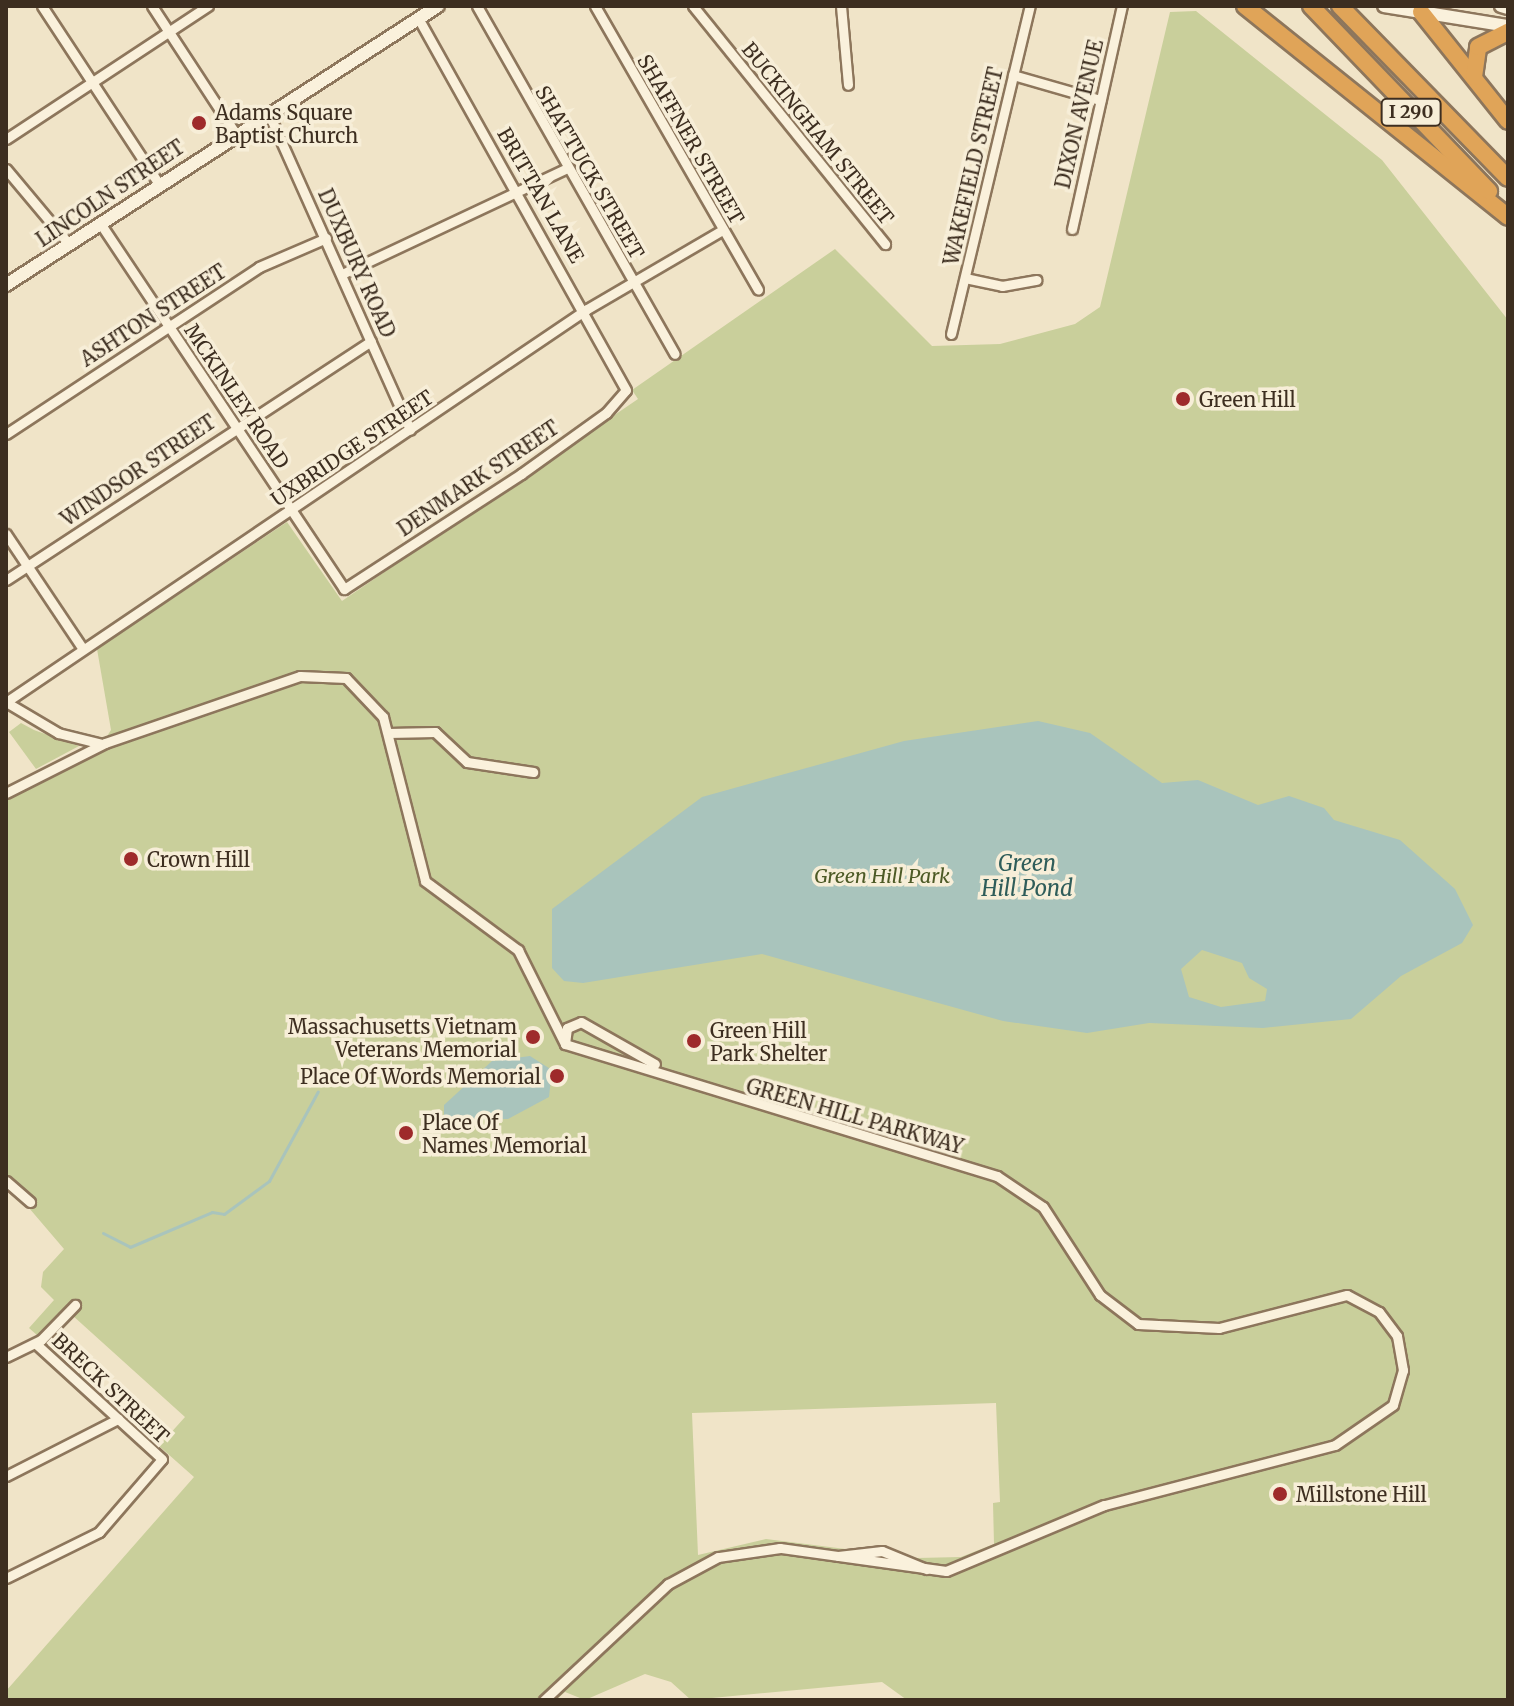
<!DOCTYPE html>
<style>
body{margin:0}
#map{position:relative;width:1514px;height:1706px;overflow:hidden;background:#f0e4c8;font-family:Merriweather,serif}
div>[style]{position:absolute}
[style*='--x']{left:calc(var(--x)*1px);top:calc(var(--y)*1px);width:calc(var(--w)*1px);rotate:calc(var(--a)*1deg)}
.green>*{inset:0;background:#c9cf9b}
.water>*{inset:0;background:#a9c4bc}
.stream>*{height:3px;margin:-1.5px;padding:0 1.5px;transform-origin:1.5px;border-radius:1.5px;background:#a9c4bc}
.roads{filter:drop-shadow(2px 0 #8d765c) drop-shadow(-2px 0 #8d765c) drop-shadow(0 2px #8d765c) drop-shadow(0 -2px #8d765c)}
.minor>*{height:9px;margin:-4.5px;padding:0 4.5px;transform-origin:4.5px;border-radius:4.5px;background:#faf1dc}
.secondary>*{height:12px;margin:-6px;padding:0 6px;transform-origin:6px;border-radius:6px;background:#faf1dc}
.motorway>*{height:16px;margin:-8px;padding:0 8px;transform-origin:8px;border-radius:8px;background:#e0a458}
.dots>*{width:22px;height:22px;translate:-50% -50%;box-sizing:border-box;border:4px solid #f7eed8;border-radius:50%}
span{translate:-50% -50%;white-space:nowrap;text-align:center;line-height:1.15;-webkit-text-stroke:7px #f7eed8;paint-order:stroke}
.shield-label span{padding:2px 6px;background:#f7eed8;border:2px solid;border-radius:6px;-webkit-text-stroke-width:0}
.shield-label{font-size:18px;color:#3d2e20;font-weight:700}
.poi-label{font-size:20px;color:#3d2e20}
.left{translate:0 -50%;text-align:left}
.right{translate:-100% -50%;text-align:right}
.street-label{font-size:20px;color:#3d2e20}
.park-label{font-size:20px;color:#4d5a26;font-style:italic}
.water-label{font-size:22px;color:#2f5d5a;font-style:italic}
.frame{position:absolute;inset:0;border:8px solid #3d2e20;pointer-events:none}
</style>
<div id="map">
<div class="green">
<i style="clip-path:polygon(evenodd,1196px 11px,1382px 160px,1508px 320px,1508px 1700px,907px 1700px,882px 1682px,691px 1700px,671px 1682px,645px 1674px,585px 1700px,565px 1692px,556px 1700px,6px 1700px,6px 1691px,194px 1477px,159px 1446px,185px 1417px,72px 1315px,46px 1343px,29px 1328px,54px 1300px,41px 1287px,43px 1272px,64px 1249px,6px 1181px,6px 793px,102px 744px,111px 730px,97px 649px,287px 522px,342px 601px,638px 399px,632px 390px,835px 249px,932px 346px,1000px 344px,1075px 324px,1100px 307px,1170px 12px,1196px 11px,996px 1403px,1000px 1502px,993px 1503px,994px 1544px,961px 1557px,917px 1558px,766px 1539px,698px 1555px,692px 1413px,996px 1403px)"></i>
<i style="clip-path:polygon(21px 723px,34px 730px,79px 746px,36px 769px,9px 732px)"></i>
</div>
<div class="water">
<i style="clip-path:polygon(evenodd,1038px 721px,1090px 733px,1162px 783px,1198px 780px,1258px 805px,1289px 796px,1324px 808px,1334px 820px,1400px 840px,1455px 889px,1473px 925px,1462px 943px,1401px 976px,1351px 1019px,1263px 1028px,1149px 1023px,1087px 1033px,1003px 1021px,762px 954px,583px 983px,564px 981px,552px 968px,552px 909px,702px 797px,904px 741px,1038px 721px,1202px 950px,1242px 963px,1249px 978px,1267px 989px,1265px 1001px,1221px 1007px,1189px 997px,1181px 969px,1202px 950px)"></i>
<i style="clip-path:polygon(530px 1056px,552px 1070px,549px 1097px,508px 1119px,444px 1120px,444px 1105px,492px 1061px)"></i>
</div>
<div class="stream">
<i style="--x:103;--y:1233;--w:30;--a:27"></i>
<i style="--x:130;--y:1247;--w:89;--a:-23.1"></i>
<i style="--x:212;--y:1212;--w:12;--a:9"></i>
<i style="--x:224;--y:1214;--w:56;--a:-36.3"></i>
<i style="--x:269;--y:1181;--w:102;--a:-61.4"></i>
</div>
<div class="roads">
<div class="minor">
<i style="--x:42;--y:6;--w:213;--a:56.7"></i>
<i style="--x:152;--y:6;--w:152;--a:56.8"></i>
<i style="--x:477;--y:6;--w:400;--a:60.4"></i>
<i style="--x:595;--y:6;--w:327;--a:60.1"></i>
<i style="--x:693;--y:6;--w:306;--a:51.1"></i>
<i style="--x:841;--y:6;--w:79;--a:84.9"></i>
<i style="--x:1013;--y:75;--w:91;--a:16"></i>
<i style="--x:268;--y:112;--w:348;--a:65.9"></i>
<i style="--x:6;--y:139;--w:242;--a:-33.4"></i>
<i style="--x:6;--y:169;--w:98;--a:50"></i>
<i style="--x:100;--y:223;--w:440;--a:56.3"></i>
<i style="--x:344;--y:589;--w:211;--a:-33"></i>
<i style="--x:521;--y:474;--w:105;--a:-35.7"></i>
<i style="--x:606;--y:413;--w:30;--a:-49"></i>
<i style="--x:626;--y:390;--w:424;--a:-119.2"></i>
<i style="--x:1072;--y:229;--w:229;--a:-77.4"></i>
<i style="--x:342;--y:274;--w:249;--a:-25.2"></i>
<i style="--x:965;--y:278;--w:38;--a:12"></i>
<i style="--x:1002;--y:286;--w:35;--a:-10"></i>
<i style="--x:951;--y:334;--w:337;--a:-76.5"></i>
<i style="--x:6;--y:434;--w:303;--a:-33.4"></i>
<i style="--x:259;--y:267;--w:73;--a:-23.4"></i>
<i style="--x:6;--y:534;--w:138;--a:56.2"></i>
<i style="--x:6;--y:580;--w:436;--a:-33.2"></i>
<i style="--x:6;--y:702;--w:701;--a:-34.08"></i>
<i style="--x:587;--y:309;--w:156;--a:-30.3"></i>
<i style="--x:6;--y:702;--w:61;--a:30.8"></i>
<i style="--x:58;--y:733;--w:45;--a:14"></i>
<i style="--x:388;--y:733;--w:47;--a:-1.2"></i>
<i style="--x:435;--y:732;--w:44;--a:43.2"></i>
<i style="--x:467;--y:762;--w:67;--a:8.6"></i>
<i style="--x:6;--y:793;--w:111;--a:-26.8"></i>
<i style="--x:105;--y:743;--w:206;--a:-19"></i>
<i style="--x:300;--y:676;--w:46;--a:2.5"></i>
<i style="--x:346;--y:678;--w:54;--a:46.5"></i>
<i style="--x:383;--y:717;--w:169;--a:75.6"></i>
<i style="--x:425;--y:881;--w:116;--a:36.6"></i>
<i style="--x:518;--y:950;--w:105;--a:63.4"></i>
<i style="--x:565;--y:1044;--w:452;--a:17"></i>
<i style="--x:997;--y:1176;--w:55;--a:34"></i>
<i style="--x:1043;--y:1207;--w:105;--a:57.1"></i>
<i style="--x:1100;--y:1295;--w:48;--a:37.3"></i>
<i style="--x:1138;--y:1324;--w:81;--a:2.8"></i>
<i style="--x:1219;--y:1328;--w:132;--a:-14.5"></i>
<i style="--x:1347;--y:1295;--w:36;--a:28"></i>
<i style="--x:1379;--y:1312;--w:30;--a:53"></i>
<i style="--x:1397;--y:1336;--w:35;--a:80"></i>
<i style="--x:1403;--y:1370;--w:36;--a:106"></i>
<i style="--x:1393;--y:1405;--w:70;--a:145.4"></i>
<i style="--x:1335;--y:1445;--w:239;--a:165.4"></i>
<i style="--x:1104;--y:1505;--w:171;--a:157.3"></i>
<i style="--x:946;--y:1571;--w:168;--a:-172.1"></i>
<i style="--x:780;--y:1548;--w:63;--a:171.7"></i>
<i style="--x:718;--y:1557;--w:57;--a:151.6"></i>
<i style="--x:668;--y:1584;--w:170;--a:136.9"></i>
<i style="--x:565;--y:1044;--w:16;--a:-83"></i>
<i style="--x:567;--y:1028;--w:15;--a:-23"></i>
<i style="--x:581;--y:1022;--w:85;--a:29.6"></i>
<i style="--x:6;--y:1181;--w:32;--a:41"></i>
<i style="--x:6;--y:1357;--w:39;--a:-26"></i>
<i style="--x:41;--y:1340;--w:49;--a:-45.8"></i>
<i style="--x:6;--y:1476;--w:126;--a:-27"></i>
<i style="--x:838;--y:1556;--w:44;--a:-6.5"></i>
<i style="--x:882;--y:1551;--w:48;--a:22.2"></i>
<i style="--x:6;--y:1578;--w:104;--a:-26.3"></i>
<i style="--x:99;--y:1532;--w:96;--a:-49.2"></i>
<i style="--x:162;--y:1459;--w:171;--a:-137.6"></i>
</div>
<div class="secondary">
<i style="--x:1384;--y:6;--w:126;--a:9.2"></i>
<i style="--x:1501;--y:6;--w:7;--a:16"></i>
<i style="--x:6;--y:285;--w:514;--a:-32.86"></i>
</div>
<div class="motorway">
<i style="--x:1245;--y:6;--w:337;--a:38.7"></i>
<i style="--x:1311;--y:6;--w:257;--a:46.1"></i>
<i style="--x:1340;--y:6;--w:240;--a:45.7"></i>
<i style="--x:1421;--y:12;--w:139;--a:51.4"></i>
<i style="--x:1474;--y:77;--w:30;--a:-82"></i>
<i style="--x:1478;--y:47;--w:34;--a:-27"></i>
</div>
</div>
<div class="dots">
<i style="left:199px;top:123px;background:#9e2a2b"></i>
<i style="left:1183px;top:399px;background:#9e2a2b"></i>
<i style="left:131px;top:859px;background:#9e2a2b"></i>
<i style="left:533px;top:1037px;background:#9e2a2b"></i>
<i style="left:694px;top:1041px;background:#9e2a2b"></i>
<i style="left:557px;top:1076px;background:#9e2a2b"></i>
<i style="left:406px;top:1133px;background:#9e2a2b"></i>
<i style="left:1280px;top:1494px;background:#9e2a2b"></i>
</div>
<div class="shield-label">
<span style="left:1411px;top:112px">I 290</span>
</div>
<div class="poi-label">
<span class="left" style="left:215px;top:124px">Adams Square<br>Baptist Church</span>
<span class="left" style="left:1199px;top:399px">Green Hill</span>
<span class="left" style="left:147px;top:859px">Crown Hill</span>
<span class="right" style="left:517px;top:1038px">Massachusetts Vietnam<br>Veterans Memorial</span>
<span class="left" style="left:710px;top:1042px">Green Hill<br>Park Shelter</span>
<span class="right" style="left:541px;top:1076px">Place Of Words Memorial</span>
<span class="left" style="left:422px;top:1134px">Place Of<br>Names Memorial</span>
<span class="left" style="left:1296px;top:1494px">Millstone Hill</span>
</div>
<div class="street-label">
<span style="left:1079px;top:114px;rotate:-77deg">DIXON AVENUE</span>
<span style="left:818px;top:133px;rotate:51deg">BUCKINGHAM STREET</span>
<span style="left:691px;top:139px;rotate:60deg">SHAFFNER STREET</span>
<span style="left:973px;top:166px;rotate:-77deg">WAKEFIELD STREET</span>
<span style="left:590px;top:172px;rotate:60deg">SHATTUCK STREET</span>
<span style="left:110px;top:193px;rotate:-34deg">LINCOLN STREET</span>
<span style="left:541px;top:195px;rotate:60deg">BRITTAN LANE</span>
<span style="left:357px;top:263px;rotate:66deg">DUXBURY ROAD</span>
<span style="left:153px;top:315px;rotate:-33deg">ASHTON STREET</span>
<span style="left:237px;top:396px;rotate:56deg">MCKINLEY ROAD</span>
<span style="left:352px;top:448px;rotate:-34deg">UXBRIDGE STREET</span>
<span style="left:138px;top:470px;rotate:-34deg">WINDSOR STREET</span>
<span style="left:478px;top:478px;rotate:-34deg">DENMARK STREET</span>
<span style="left:855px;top:1116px;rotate:16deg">GREEN HILL PARKWAY</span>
<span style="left:111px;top:1388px;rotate:43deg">BRECK STREET</span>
</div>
<div class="park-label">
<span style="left:882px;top:875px">Green Hill Park</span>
</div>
<div class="water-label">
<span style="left:1027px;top:876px">Green<br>Hill Pond</span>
</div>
<div class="frame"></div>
</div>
